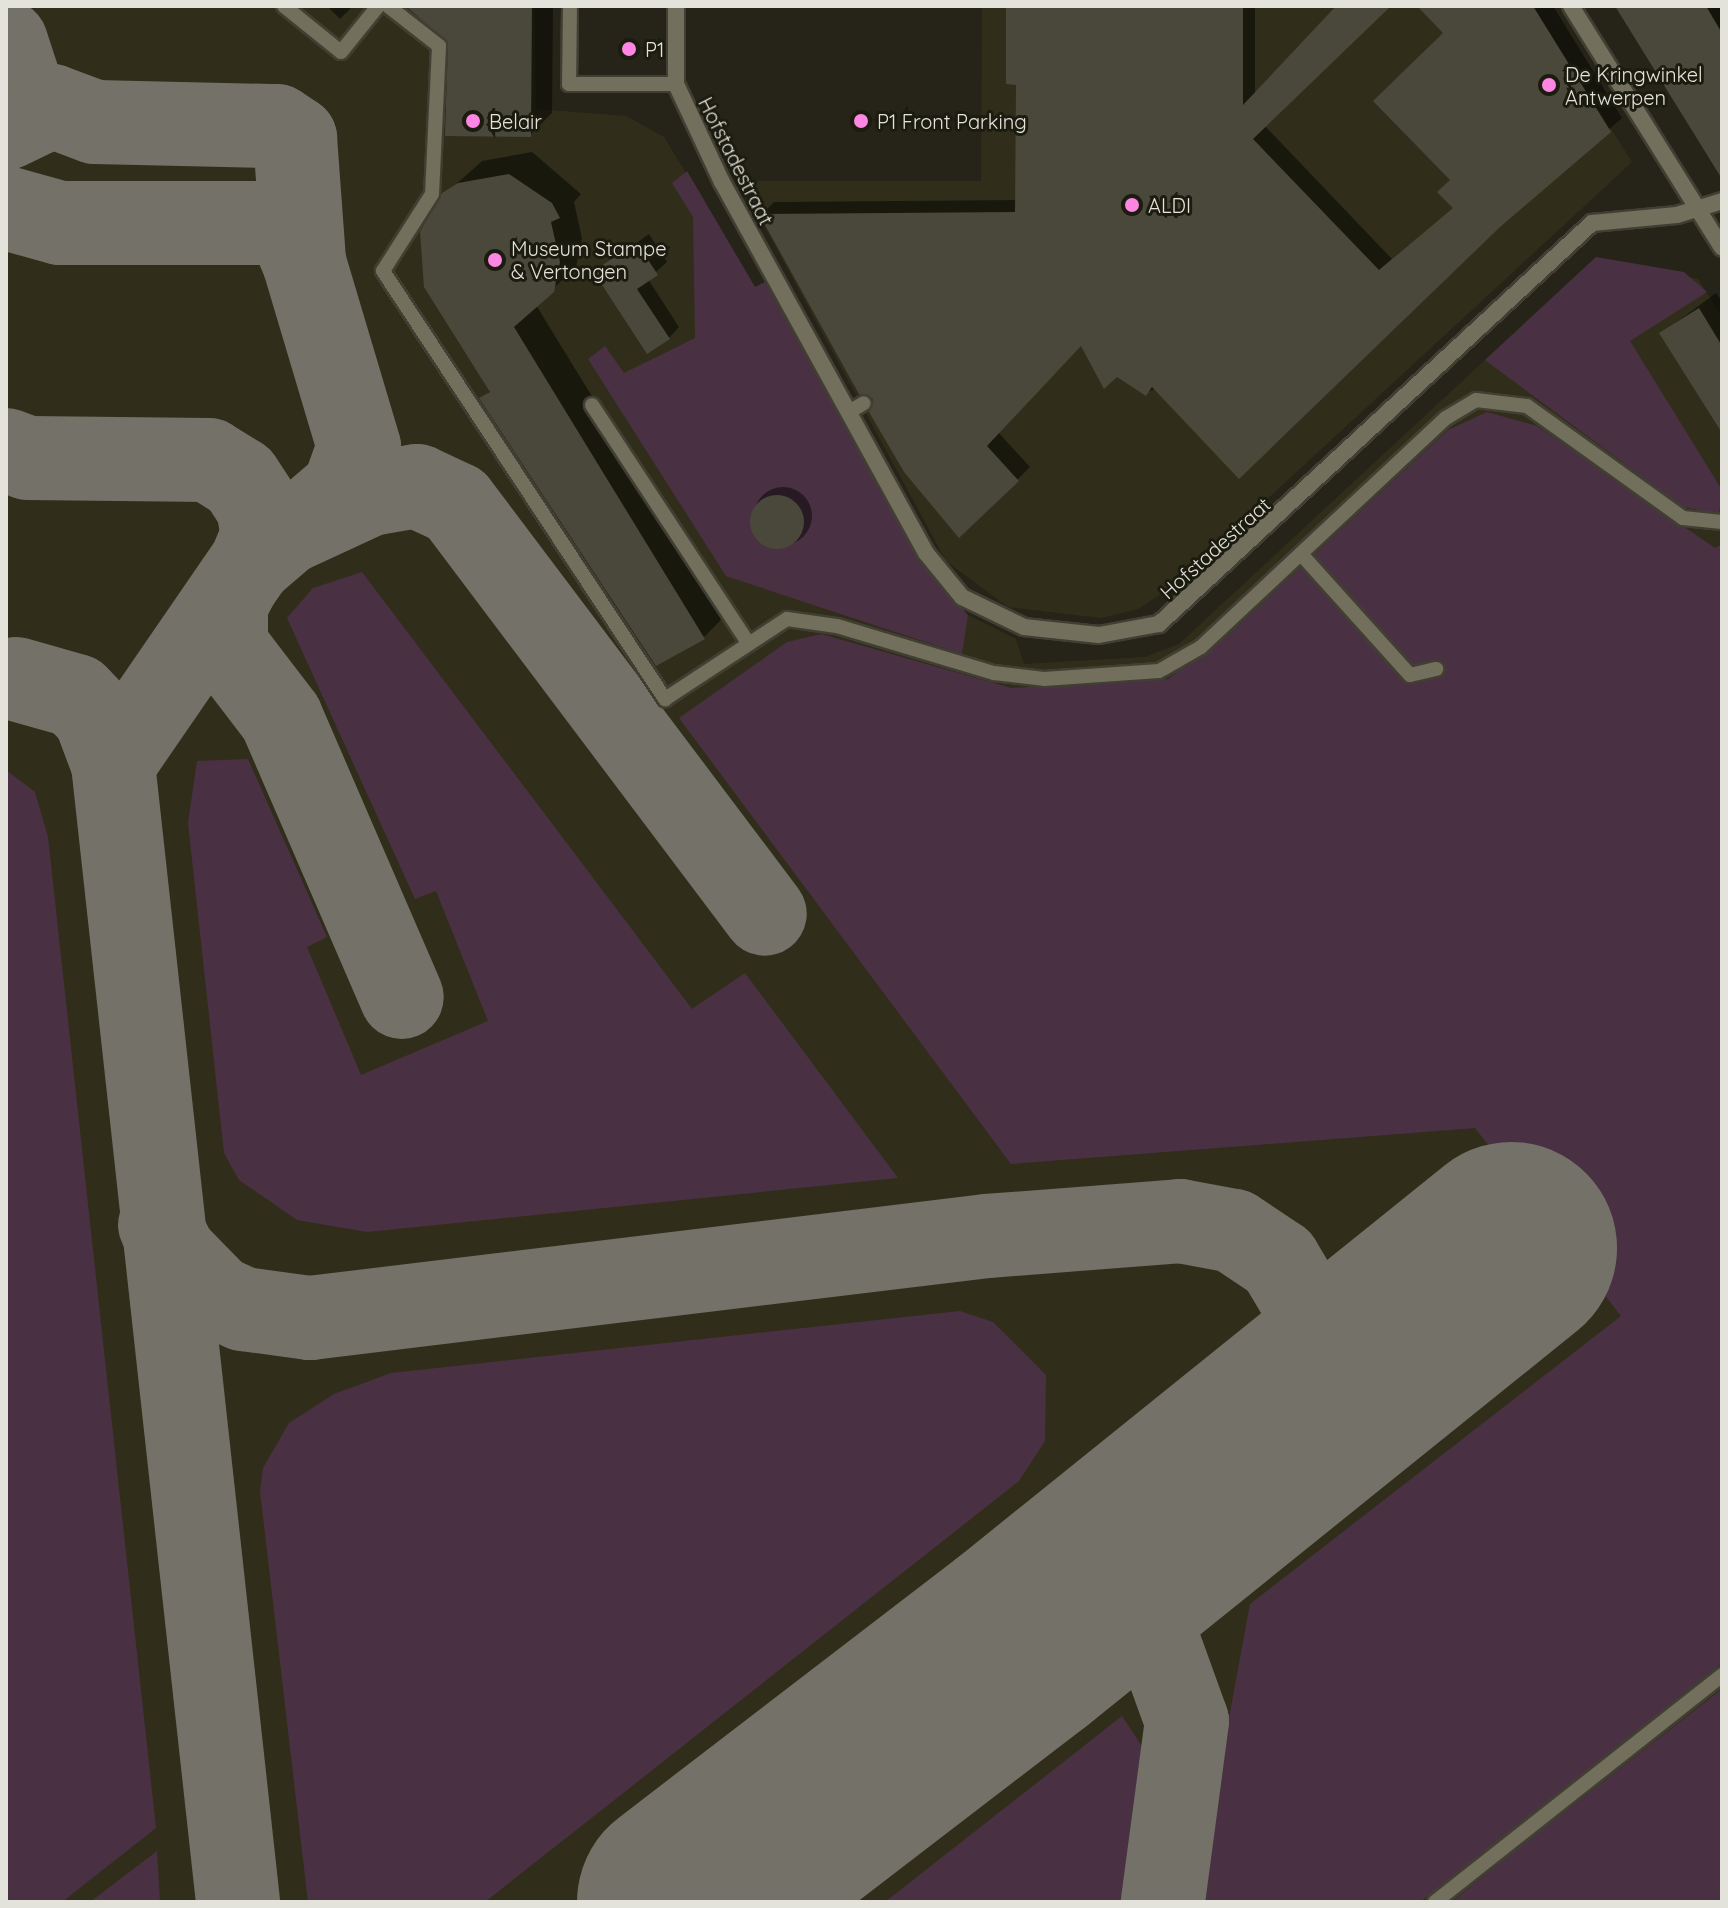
<!DOCTYPE html>
<style>
body{margin:0}
#map{position:relative;width:1728px;height:1908px;overflow:hidden;background:#262418;font-family:Quicksand,sans-serif}
div>[style]{position:absolute}
[style*='--x']{left:calc(var(--x)*1px);top:calc(var(--y)*1px);width:calc(var(--w)*1px);rotate:calc(var(--a)*1deg)}
.built>*{inset:0;background:#302e1a}
.green>*{inset:0;background:#493143}
.shadow>*{inset:0;background:#0007}
.round{border-radius:50%}
.taxiway>*{height:84px;margin:-42px;padding:0 42px;transform-origin:42px;border-radius:42px;background:#747268}
.runway>*{height:212px;margin:-106px;padding:0 106px;transform-origin:106px;border-radius:106px;background:#747268}
.building>*{inset:0;background:#4a483b}
.roads{filter:drop-shadow(2px 0 #413f33) drop-shadow(-2px 0 #413f33) drop-shadow(0 2px #413f33) drop-shadow(0 -2px #413f33)}
.service>*{height:14px;margin:-7px;padding:0 7px;transform-origin:7px;border-radius:7px;background:#726f5c}
.minor>*{height:16px;margin:-8px;padding:0 8px;transform-origin:8px;border-radius:8px;background:#726f5c}
.dots>*{width:22px;height:22px;translate:-50% -50%;box-sizing:border-box;border:4px solid #1c1b0f;border-radius:50%}
span{translate:-50% -50%;white-space:nowrap;text-align:center;line-height:1.15;-webkit-text-stroke:6px #1c1b0f;paint-order:stroke}
.poi-label{font-size:20px;color:#e4e3db}
.left{translate:0 -50%;text-align:left}
.street-label{font-size:20px;color:#e4e3db}
.frame{position:absolute;inset:0;border:8px solid #e4e3db;pointer-events:none}
</style>
<div id="map">
<div class="built">
<i style="clip-path:polygon(6px 6px,535px 6px,536px 109px,626px 116px,664px 137px,755px 287px,765px 282px,917px 557px,968px 615px,1016px 639px,1024px 664px,1145px 657px,1179px 644px,1596px 257px,1698px 279px,1722px 316px,1722px 1902px,6px 1902px)"></i>
<i style="clip-path:polygon(982px 6px,1533px 6px,1632px 162px,1173px 586px,1138px 609px,1101px 618px,1008px 607px,946px 561px,740px 181px,981px 181px)"></i>
</div>
<div class="green">
<i style="clip-path:polygon(687px 171px,755px 287px,765px 282px,917px 557px,968px 615px,962px 654px,726px 576px,588px 359px,605px 346px,624px 373px,695px 338px,693px 217px,672px 183px)"></i>
<i style="clip-path:polygon(1596px 257px,1684px 272px,1707px 292px,1630px 341px,1722px 490px,1719px 514px,1683px 507px,1485px 360px)"></i>
<i style="clip-path:polygon(1487px 412px,1537px 426px,1715px 548px,1722px 544px,1722px 1663px,1420px 1902px,1195px 1902px,1250px 1604px,1621px 1316px,1475px 1128px,1011px 1164px,679px 718px,787px 642px,821px 634px,1011px 688px,1168px 679px,1228px 635px,1448px 430px)"></i>
<i style="clip-path:polygon(362px 572px,692px 1009px,745px 973px,898px 1178px,367px 1232px,297px 1220px,239px 1180px,224px 1153px,188px 823px,197px 761px,248px 759px,327px 937px,307px 947px,361px 1075px,488px 1021px,436px 891px,415px 899px,287px 618px,313px 588px)"></i>
<i style="clip-path:polygon(6px 770px,35px 792px,48px 837px,156px 1828px,62px 1902px,6px 1902px)"></i>
<i style="clip-path:polygon(960px 1311px,993px 1322px,1046px 1375px,1045px 1441px,1019px 1481px,485px 1902px,308px 1902px,260px 1491px,263px 1468px,289px 1423px,334px 1394px,391px 1373px)"></i>
<i style="clip-path:polygon(1722px 1689px,1722px 1902px,1452px 1902px,1508px 1856px)"></i>
<i style="clip-path:polygon(1122px 1716px,1151px 1760px,1153px 1786px,1132px 1902px,885px 1902px)"></i>
<i style="clip-path:polygon(157px 1851px,160px 1902px,90px 1902px)"></i>
</div>
<div class="shadow">
<i style="clip-path:polygon(327px 6px,353px 6px,340px 19px)"></i>
<i style="clip-path:polygon(412px 6px,553px 6px,552px 113px,530px 135px,447px 134px,448px 38px)"></i>
<i style="clip-path:polygon(1008px 6px,1255px 6px,1255px 96px,1336px 6px,1389px 6px,1264px 125px,1392px 259px,1455px 207px,1446px 33px,1420px 6px,1553px 6px,1622px 118px,1498px 225px,1146px 393px,1081px 343px,998px 432px,1030px 467px,1017px 480px,875px 397px,762px 214px,774px 202px,1017px 200px,1018px 83px)"></i>
<i style="clip-path:polygon(1617px 6px,1722px 6px,1722px 160px)"></i>
<i style="clip-path:polygon(532px 152px,581px 194px,574px 202px,582px 238px,576px 267px,536px 305px,726px 615px,704px 637px,482px 399px,491px 390px,426px 286px,422px 233px,444px 195px,482px 161px)"></i>
<i style="clip-path:polygon(649px 234px,667px 262px,648px 279px,679px 327px,669px 338px,596px 272px)"></i>
<i style="clip-path:polygon(1716px 293px,1722px 302px,1722px 429px,1662px 333px)"></i>
<i class="round" style="left:754px;top:487px;width:58px;height:58px"></i>
</div>
<div class="taxiway">
<i style="--x:6;--y:42;--w:39;--a:72"></i>
<i style="--x:18;--y:79;--w:43;--a:106.3"></i>
<i style="--x:6;--y:128;--w:51;--a:-25.6"></i>
<i style="--x:52;--y:106;--w:46;--a:20.4"></i>
<i style="--x:95;--y:122;--w:182;--a:1.3"></i>
<i style="--x:277;--y:126;--w:22;--a:34"></i>
<i style="--x:295;--y:138;--w:124;--a:85.8"></i>
<i style="--x:304;--y:262;--w:193;--a:73.4"></i>
<i style="--x:359;--y:447;--w:45;--a:109.7"></i>
<i style="--x:344;--y:489;--w:54;--a:139.5"></i>
<i style="--x:6;--y:208;--w:56;--a:15.5"></i>
<i style="--x:60;--y:223;--w:213;--a:0"></i>
<i style="--x:273;--y:223;--w:24;--a:33"></i>
<i style="--x:293;--y:236;--w:28;--a:67"></i>
<i style="--x:6;--y:450;--w:23;--a:20"></i>
<i style="--x:28;--y:458;--w:181;--a:0.6"></i>
<i style="--x:209;--y:460;--w:36;--a:32"></i>
<i style="--x:240;--y:479;--w:33;--a:57"></i>
<i style="--x:258;--y:507;--w:27;--a:80"></i>
<i style="--x:263;--y:534;--w:31;--a:112"></i>
<i style="--x:251;--y:563;--w:244;--a:124.5"></i>
<i style="--x:251;--y:563;--w:46;--a:-40.6"></i>
<i style="--x:286;--y:533;--w:93;--a:-24.9"></i>
<i style="--x:370;--y:494;--w:48;--a:-9.7"></i>
<i style="--x:417;--y:486;--w:43;--a:24.8"></i>
<i style="--x:456;--y:504;--w:513;--a:53"></i>
<i style="--x:236;--y:585;--w:22;--a:117"></i>
<i style="--x:226;--y:605;--w:41;--a:90"></i>
<i style="--x:226;--y:646;--w:91;--a:52.6"></i>
<i style="--x:281;--y:718;--w:304;--a:66.6"></i>
<i style="--x:16;--y:679;--w:62;--a:15.8"></i>
<i style="--x:76;--y:696;--w:28;--a:46"></i>
<i style="--x:95;--y:716;--w:51;--a:69.4"></i>
<i style="--x:113;--y:764;--w:1145;--a:83.73"></i>
<i style="--x:160;--y:1225;--w:31;--a:63"></i>
<i style="--x:174;--y:1253;--w:62;--a:45.7"></i>
<i style="--x:217;--y:1297;--w:29;--a:25"></i>
<i style="--x:243;--y:1309;--w:68;--a:7.7"></i>
<i style="--x:310;--y:1318;--w:682;--a:-6.91"></i>
<i style="--x:987;--y:1236;--w:194;--a:-4.4"></i>
<i style="--x:1180;--y:1221;--w:55;--a:10.5"></i>
<i style="--x:1234;--y:1231;--w:54;--a:33.7"></i>
<i style="--x:1279;--y:1261;--w:43;--a:59.3"></i>
<i style="--x:1301;--y:1298;--w:30;--a:78"></i>
<i style="--x:1307;--y:1327;--w:47;--a:94.9"></i>
<i style="--x:1303;--y:1374;--w:66;--a:113.1"></i>
<i style="--x:1022;--y:1642;--w:55;--a:-31.7"></i>
<i style="--x:1069;--y:1613;--w:63;--a:8.3"></i>
<i style="--x:1131;--y:1622;--w:33;--a:35"></i>
<i style="--x:1158;--y:1641;--w:85;--a:70.1"></i>
<i style="--x:1187;--y:1721;--w:183;--a:97.6"></i>
</div>
<div class="runway">
<i style="--x:683;--y:1902;--w:427;--a:-37.5"></i>
<i style="--x:1022;--y:1642;--w:628;--a:-38.86"></i>
</div>
<div class="building">
<i style="clip-path:polygon(406px 6px,532px 6px,531px 137px,445px 136px,448px 43px)"></i>
<i style="clip-path:polygon(1006px 6px,1243px 6px,1243px 105px,1336px 6px,1391px 6px,1253px 139px,1379px 270px,1453px 208px,1437px 192px,1450px 180px,1373px 101px,1443px 33px,1417px 6px,1533px 6px,1611px 132px,1500px 227px,1239px 479px,1152px 387px,1146px 396px,1117px 377px,1104px 389px,1081px 346px,987px 446px,1019px 481px,959px 538px,904px 472px,869px 412px,873px 399px,859px 394px,759px 214px,1015px 212px,1016px 85px,1006px 84px)"></i>
<i style="clip-path:polygon(1615px 6px,1706px 6px,1722px 33px,1722px 179px)"></i>
<i style="clip-path:polygon(509px 174px,552px 203px,560px 218px,551px 222px,560px 262px,554px 292px,514px 327px,705px 639px,656px 666px,479px 398px,490px 392px,424px 287px,420px 232px,442px 193px,458px 183px)"></i>
<i style="clip-path:polygon(637px 243px,658px 275px,637px 289px,670px 339px,647px 354px,593px 271px)"></i>
<i style="clip-path:polygon(1699px 308px,1722px 346px,1722px 433px,1659px 333px)"></i>
<i class="round" style="left:750px;top:495px;width:54px;height:54px"></i>
</div>
<div class="roads">
<div class="service">
<i style="--x:284;--y:6;--w:73;--a:38.9"></i>
<i style="--x:341;--y:52;--w:59;--a:-51.2"></i>
<i style="--x:388;--y:6;--w:65;--a:38.1"></i>
<i style="--x:439;--y:46;--w:148;--a:92.7"></i>
<i style="--x:432;--y:194;--w:91;--a:122.5"></i>
<i style="--x:383;--y:271;--w:513;--a:56.62"></i>
<i style="--x:665;--y:699;--w:146;--a:-33.3"></i>
<i style="--x:787;--y:619;--w:50;--a:8"></i>
<i style="--x:837;--y:626;--w:164;--a:16.7"></i>
<i style="--x:994;--y:673;--w:50;--a:6.8"></i>
<i style="--x:1044;--y:679;--w:115;--a:-4"></i>
<i style="--x:1159;--y:671;--w:48;--a:-29.7"></i>
<i style="--x:1201;--y:647;--w:335;--a:-43.1"></i>
<i style="--x:1446;--y:418;--w:35;--a:-31"></i>
<i style="--x:1476;--y:400;--w:51;--a:6.7"></i>
<i style="--x:1527;--y:406;--w:192;--a:35.7"></i>
<i style="--x:1683;--y:518;--w:39;--a:6"></i>
<i style="--x:570;--y:6;--w:78;--a:90.7"></i>
<i style="--x:569;--y:84;--w:107;--a:0"></i>
<i style="--x:592;--y:405;--w:282;--a:56.7"></i>
<i style="--x:849;--y:412;--w:17;--a:-31"></i>
<i style="--x:1301;--y:554;--w:163;--a:48"></i>
<i style="--x:1410;--y:675;--w:27;--a:-13"></i>
<i style="--x:1435;--y:1902;--w:366;--a:-38.3"></i>
</div>
<div class="minor">
<i style="--x:676;--y:6;--w:78;--a:90"></i>
<i style="--x:676;--y:84;--w:108;--a:64.9"></i>
<i style="--x:722;--y:182;--w:423;--a:61.2"></i>
<i style="--x:926;--y:553;--w:57;--a:50.7"></i>
<i style="--x:962;--y:597;--w:69;--a:25.8"></i>
<i style="--x:1024;--y:627;--w:75;--a:6.1"></i>
<i style="--x:1099;--y:635;--w:61;--a:-10.4"></i>
<i style="--x:1159;--y:624;--w:590;--a:-42.8"></i>
<i style="--x:1592;--y:223;--w:85;--a:-5.4"></i>
<i style="--x:1677;--y:215;--w:47;--a:-17.3"></i>
<i style="--x:1571;--y:6;--w:285;--a:58"></i>
</div>
</div>
<div class="dots">
<i style="left:629px;top:49px;background:#fd86e2"></i>
<i style="left:1549px;top:85px;background:#fd86e2"></i>
<i style="left:473px;top:121px;background:#fd86e2"></i>
<i style="left:861px;top:121px;background:#fd86e2"></i>
<i style="left:1132px;top:205px;background:#fd86e2"></i>
<i style="left:495px;top:260px;background:#fd86e2"></i>
</div>
<div class="poi-label">
<span class="left" style="left:645px;top:49px">P1</span>
<span class="left" style="left:1565px;top:86px">De Kringwinkel<br>Antwerpen</span>
<span class="left" style="left:489px;top:121px">Belair</span>
<span class="left" style="left:877px;top:121px">P1 Front Parking</span>
<span class="left" style="left:1148px;top:205px">ALDI</span>
<span class="left" style="left:511px;top:260px">Museum Stampe<br>&amp; Vertongen</span>
</div>
<div class="street-label">
<span style="left:736px;top:161px;rotate:63deg">Hofstadestraat</span>
<span style="left:1215px;top:548px;rotate:-42deg">Hofstadestraat</span>
</div>
<div class="frame"></div>
</div>
